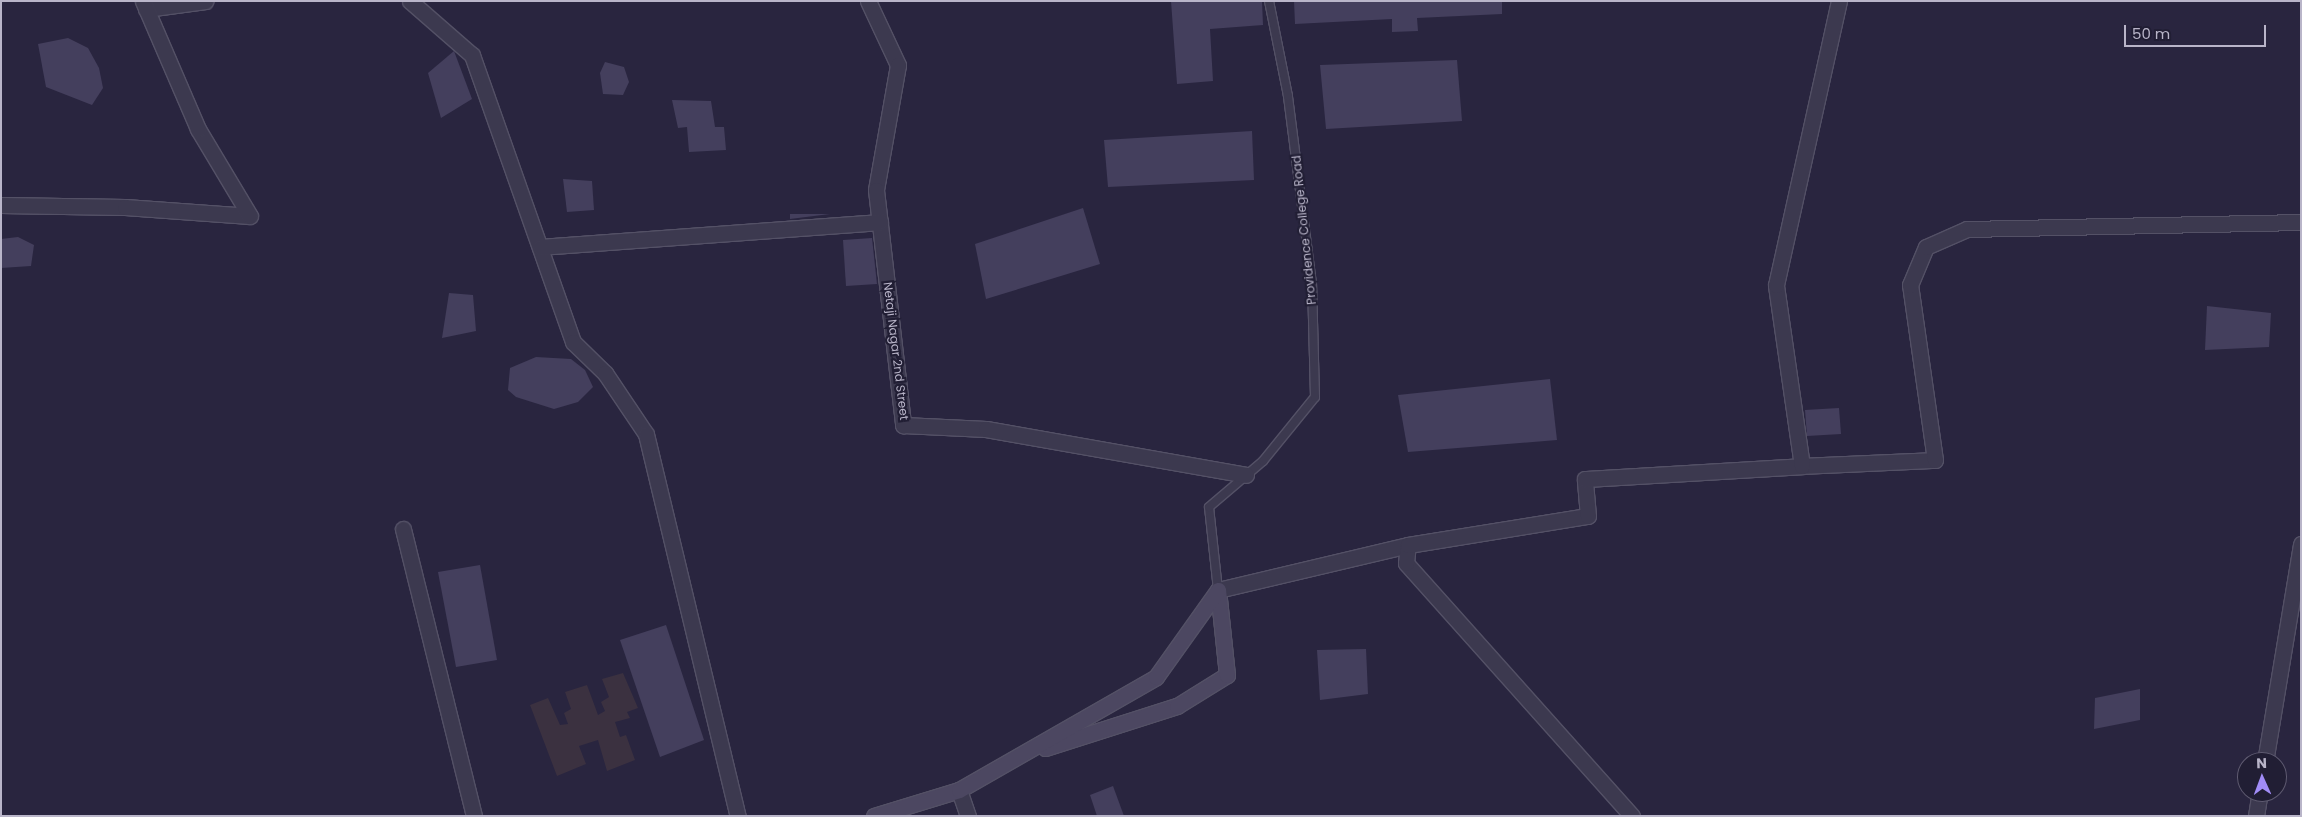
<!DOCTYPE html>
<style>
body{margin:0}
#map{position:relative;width:2302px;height:817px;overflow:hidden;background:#29253f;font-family:Poppins,sans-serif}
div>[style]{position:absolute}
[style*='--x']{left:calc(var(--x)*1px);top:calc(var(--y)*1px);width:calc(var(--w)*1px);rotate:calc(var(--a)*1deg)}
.medical>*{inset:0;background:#3b3140}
.building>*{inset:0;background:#443f5d}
.roads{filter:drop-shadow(1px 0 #545166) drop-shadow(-1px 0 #545166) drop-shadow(0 1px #545166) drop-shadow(0 -1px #545166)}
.lane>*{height:8px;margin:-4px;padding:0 4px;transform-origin:4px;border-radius:4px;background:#3c394f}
.street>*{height:15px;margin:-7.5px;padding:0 7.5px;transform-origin:7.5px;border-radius:7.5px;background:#3c394f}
.secondary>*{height:15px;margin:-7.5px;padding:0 7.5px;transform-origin:7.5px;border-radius:7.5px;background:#4c4761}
span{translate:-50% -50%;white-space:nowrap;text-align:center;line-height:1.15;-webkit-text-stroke:4.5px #211e34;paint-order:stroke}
.street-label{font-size:12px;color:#b9b5c9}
.frame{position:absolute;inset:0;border:2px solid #b9b5c9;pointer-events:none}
.north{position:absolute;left:2237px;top:752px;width:50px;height:50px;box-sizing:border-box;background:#211e34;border:1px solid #5e5a70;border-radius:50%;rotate:358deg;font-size:14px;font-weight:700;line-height:20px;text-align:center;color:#b9b5c9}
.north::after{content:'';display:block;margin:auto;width:18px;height:22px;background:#a18cf7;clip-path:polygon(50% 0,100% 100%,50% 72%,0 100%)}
.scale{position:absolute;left:2124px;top:25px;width:142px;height:22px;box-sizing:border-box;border:2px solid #b9b5c9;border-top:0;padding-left:6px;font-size:15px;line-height:18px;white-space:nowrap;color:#b9b5c9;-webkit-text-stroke:4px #211e34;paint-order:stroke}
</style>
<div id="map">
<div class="medical">
<i style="clip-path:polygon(623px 673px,638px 708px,627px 712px,630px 718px,615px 722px,620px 737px,626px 735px,635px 760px,607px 771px,598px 740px,579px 746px,586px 764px,557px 776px,530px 705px,548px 698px,560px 725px,568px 724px,564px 713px,571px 709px,565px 692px,587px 685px,598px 715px,605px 711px,601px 702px,609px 697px,602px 679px)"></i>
</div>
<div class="building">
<i style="clip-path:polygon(1171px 1px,1262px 1px,1263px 25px,1210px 29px,1213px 81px,1177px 84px)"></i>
<i style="clip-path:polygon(1294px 1px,1502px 1px,1502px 14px,1417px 18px,1418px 31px,1392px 32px,1392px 19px,1295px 24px)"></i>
<i style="clip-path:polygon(68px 38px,88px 48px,99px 68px,103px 88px,92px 105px,46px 87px,38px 44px)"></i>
<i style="clip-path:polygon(454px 51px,472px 99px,441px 118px,428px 73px)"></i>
<i style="clip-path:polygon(1457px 60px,1462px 121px,1326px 129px,1320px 65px)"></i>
<i style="clip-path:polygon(605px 62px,624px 67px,629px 82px,623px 95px,603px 94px,600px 73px)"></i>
<i style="clip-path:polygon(672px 100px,711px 101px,715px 127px,724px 127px,726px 150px,689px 152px,687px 127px,678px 128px)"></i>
<i style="clip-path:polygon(1252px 131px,1254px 180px,1108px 187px,1104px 140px)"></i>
<i style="clip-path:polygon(563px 179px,592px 181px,594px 210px,567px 212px)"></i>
<i style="clip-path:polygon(1083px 208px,1100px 264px,986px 299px,975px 244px)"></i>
<i style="clip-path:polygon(790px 214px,830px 214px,790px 219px)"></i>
<i style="clip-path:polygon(18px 237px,34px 245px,31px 266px,1px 268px,1px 239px)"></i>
<i style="clip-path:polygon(872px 238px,877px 284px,846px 286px,843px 240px)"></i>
<i style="clip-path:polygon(449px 293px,473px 295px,476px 331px,442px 338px)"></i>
<i style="clip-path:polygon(2207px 306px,2271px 313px,2269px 347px,2205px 350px)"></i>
<i style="clip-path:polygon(536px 357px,571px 359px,585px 370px,593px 387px,578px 402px,554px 409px,516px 397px,508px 390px,510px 368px)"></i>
<i style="clip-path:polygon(1550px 379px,1557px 440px,1408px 452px,1398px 395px)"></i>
<i style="clip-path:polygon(1839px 408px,1841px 434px,1807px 436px,1805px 410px)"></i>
<i style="clip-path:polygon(480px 565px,497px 660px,456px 667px,438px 572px)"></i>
<i style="clip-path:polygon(666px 625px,704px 740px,660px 757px,620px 640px)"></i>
<i style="clip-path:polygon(1366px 649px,1368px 694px,1320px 700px,1317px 650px)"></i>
<i style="clip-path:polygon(2140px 689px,2140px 720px,2094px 729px,2095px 698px)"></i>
<i style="clip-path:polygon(1113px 786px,1124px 816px,1097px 816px,1090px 795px)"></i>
</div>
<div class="roads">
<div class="lane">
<i style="--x:1218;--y:590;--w:83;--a:-96.2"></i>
<i style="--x:1209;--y:507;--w:71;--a:-40.4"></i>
<i style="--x:1263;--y:461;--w:82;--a:-50.9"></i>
<i style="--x:1315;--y:397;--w:113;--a:-91.5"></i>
<i style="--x:1312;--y:284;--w:190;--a:-97.3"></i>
<i style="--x:1288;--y:96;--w:97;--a:-101.3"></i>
</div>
<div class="street">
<i style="--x:410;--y:1;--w:82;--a:41.1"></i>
<i style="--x:472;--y:55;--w:304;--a:70.6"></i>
<i style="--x:573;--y:342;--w:45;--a:44.1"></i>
<i style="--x:605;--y:373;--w:73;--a:56.1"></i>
<i style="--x:646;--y:434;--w:393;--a:76.5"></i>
<i style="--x:868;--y:1;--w:71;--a:64.9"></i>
<i style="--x:898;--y:65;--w:127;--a:100"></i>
<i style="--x:876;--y:190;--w:237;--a:83.4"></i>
<i style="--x:903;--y:425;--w:83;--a:2.8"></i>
<i style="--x:986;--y:429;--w:264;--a:10"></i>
<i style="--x:146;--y:9;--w:60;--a:-7.7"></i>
<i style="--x:1;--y:205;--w:124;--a:0.9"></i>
<i style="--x:125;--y:207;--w:125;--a:4.1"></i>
<i style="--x:250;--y:216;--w:101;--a:-120.9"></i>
<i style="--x:198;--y:129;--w:139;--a:-113.3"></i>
<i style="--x:540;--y:247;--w:341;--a:-4.2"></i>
<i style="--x:1802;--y:466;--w:133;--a:-2.6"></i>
<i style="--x:1935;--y:460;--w:177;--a:-98.1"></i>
<i style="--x:1910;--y:285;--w:41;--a:-67.2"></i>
<i style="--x:1926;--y:247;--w:45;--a:-23.7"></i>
<i style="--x:1967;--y:229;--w:334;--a:-1.2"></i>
<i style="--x:403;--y:529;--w:296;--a:76.1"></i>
<i style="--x:1218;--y:590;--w:195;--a:-13.3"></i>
<i style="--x:2265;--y:762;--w:221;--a:-80.6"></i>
<i style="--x:959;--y:790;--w:28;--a:71"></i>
<i style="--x:1632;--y:816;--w:339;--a:-131.8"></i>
<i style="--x:1406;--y:563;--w:18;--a:-84"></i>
<i style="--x:1408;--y:545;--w:182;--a:-9.2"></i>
<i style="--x:1588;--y:516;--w:37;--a:-95"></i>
<i style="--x:1585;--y:479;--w:217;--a:-3.4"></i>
<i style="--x:1802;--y:466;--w:183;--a:-98.2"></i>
<i style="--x:1776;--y:285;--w:291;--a:-77.5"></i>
<i style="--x:2256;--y:816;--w:24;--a:-81"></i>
</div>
<div class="secondary">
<i style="--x:1045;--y:748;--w:139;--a:-17.7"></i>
<i style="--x:1177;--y:706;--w:59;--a:-31.8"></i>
<i style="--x:1227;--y:675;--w:85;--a:-96"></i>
<i style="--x:874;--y:816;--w:89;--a:-17"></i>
<i style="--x:959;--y:790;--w:227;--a:-29.8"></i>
<i style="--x:1156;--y:677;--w:107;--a:-54.5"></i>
</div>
</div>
<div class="street-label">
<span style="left:1304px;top:230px;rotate:-96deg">Providence College Road</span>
<span style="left:896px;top:351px;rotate:83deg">Netaji Nagar 2nd Street</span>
</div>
<div class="frame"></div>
<div class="north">N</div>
<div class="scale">50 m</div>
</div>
